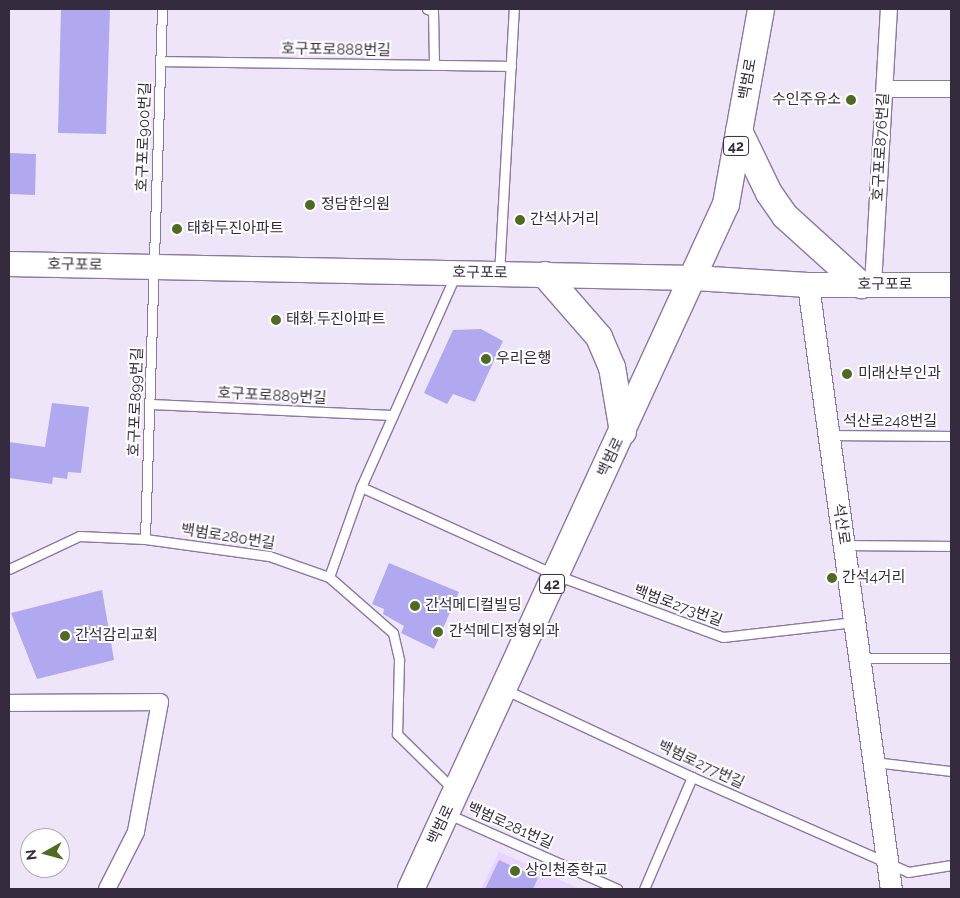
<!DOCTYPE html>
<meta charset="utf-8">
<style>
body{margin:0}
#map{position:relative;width:960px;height:898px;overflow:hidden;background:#efe5f9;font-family:Raleway,"Noto Sans KR",sans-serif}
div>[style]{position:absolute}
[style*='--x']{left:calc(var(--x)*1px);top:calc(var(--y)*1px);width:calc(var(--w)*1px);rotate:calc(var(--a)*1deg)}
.built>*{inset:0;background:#ead3ff}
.building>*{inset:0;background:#b0a9f0}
.roads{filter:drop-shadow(1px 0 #8e77a3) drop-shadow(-1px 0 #8e77a3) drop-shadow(0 1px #8e77a3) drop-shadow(0 -1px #8e77a3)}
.service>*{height:9px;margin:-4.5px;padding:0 4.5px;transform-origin:4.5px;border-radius:4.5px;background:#fff}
.minor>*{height:16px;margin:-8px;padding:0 8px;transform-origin:8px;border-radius:8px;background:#fff}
.tertiary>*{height:21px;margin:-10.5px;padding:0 10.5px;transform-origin:10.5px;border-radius:10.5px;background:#fff}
.secondary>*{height:24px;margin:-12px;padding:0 12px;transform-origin:12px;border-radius:12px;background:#fff}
.primary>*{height:26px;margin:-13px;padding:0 13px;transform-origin:13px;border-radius:13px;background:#fff}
.dots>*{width:14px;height:14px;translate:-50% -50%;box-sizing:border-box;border:2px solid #fff;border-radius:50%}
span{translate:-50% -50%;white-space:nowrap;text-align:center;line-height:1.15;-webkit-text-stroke:4px #fff;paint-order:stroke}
.shield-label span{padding:1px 4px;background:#fff;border:1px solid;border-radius:4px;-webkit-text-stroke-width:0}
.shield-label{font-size:14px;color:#352b3e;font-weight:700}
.street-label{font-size:15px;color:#352b3e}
.poi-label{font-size:15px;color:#352b3e}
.right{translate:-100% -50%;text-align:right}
.left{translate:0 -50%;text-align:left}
.frame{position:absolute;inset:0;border:10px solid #352b3e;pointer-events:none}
.north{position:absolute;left:20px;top:828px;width:50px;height:50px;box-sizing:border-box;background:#fff;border:1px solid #aeaab2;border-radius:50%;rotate:263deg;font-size:14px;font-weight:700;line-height:20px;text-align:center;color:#352b3e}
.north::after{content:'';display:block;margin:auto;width:18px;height:22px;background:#4e6c21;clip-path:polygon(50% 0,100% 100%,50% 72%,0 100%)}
</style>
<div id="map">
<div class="built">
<i style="clip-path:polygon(499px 852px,580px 889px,481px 889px)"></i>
</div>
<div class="building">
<i style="clip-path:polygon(61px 9px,110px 9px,106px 134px,58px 133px)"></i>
<i style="clip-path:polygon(9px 153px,36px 154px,35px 195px,9px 194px)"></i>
<i style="clip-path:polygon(481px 329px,503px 341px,475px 402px,453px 394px,447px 404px,424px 393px,453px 330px)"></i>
<i style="clip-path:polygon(52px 403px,89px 407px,81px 473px,68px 472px,67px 479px,53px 477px,52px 484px,9px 478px,9px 442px,45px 447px)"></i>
<i style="clip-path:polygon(389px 563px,459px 592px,434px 649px,401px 633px,404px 626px,383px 614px,384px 609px,372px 604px)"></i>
<i style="clip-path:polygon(102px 590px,114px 660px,37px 679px,11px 613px)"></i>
<i style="clip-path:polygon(499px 860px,538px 878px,533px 889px,485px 889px)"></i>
</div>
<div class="roads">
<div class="service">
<i style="--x:427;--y:9;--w:6;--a:18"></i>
<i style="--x:433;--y:11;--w:54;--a:88.9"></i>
<i style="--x:160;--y:61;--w:351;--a:0.8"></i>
<i style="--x:499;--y:274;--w:265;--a:-86.8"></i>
<i style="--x:150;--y:404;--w:243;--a:2.6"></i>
<i style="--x:829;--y:435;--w:122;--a:0.5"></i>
<i style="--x:361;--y:487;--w:214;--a:24.3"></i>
<i style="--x:556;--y:575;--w:178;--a:20.4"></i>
<i style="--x:723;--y:637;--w:132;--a:-6.5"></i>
<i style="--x:145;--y:539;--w:530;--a:-88.16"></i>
<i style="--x:844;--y:545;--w:107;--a:0.5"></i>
<i style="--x:9;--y:569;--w:77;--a:-25.2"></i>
<i style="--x:79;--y:536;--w:66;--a:2.6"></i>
<i style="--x:145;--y:539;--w:125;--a:7.8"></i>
<i style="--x:269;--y:556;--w:64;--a:19.3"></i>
<i style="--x:329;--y:577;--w:85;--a:41.2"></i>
<i style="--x:393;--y:633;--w:28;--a:77"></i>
<i style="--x:399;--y:660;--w:74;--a:91.5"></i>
<i style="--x:397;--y:734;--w:80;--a:44.5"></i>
<i style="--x:329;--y:577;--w:96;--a:-70.4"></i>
<i style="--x:361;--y:487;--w:231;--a:-66"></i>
<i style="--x:859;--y:658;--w:92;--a:0"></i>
<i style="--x:506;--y:690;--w:205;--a:25.1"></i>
<i style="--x:692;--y:777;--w:236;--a:23.7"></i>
<i style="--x:908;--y:872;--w:44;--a:-9.2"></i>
<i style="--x:874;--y:762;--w:78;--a:6.7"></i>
<i style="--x:448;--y:814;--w:185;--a:23.9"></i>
<i style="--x:644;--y:889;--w:122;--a:-66.8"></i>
</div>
<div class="minor">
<i style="--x:885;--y:89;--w:66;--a:0"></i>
<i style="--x:873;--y:285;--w:276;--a:-86.7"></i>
<i style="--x:9;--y:703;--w:151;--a:-0.4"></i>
<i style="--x:160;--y:702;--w:132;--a:100.5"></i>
<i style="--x:136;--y:832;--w:64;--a:117"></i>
</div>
<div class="tertiary">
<i style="--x:808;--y:285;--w:610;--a:82.18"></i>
</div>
<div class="secondary">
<i style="--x:9;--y:264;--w:685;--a:1.17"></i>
<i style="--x:694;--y:278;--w:114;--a:3.5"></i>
<i style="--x:808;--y:285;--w:143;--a:0"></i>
</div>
<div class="primary">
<i style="--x:739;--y:131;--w:69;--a:64.2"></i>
<i style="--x:769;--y:193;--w:28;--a:55"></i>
<i style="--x:785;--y:216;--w:103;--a:42.2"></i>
<i style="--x:545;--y:275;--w:82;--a:48.9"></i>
<i style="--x:599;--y:337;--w:33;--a:67"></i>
<i style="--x:612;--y:367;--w:66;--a:80.4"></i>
<i style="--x:411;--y:889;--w:754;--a:-65.3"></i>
<i style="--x:726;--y:204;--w:198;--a:-79.8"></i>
</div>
</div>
<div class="dots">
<i style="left:851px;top:100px;background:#4e6c21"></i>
<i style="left:310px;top:205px;background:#4e6c21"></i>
<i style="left:520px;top:220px;background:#4e6c21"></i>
<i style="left:177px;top:229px;background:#4e6c21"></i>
<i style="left:276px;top:320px;background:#4e6c21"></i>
<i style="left:486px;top:359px;background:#4e6c21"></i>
<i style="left:847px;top:374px;background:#4e6c21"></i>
<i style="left:832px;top:578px;background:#4e6c21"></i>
<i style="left:415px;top:606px;background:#4e6c21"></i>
<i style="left:438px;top:632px;background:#4e6c21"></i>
<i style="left:65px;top:636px;background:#4e6c21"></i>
<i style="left:515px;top:871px;background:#4e6c21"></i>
</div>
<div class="shield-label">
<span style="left:736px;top:146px">42</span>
<span style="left:552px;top:584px">42</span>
</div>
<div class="street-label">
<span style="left:336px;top:50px;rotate:1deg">호구포로888번길</span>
<span style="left:748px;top:79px;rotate:-80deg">백범로</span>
<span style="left:144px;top:137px;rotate:-88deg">호구포로900번길</span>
<span style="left:881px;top:147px;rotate:-87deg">호구포로876번길</span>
<span style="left:75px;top:265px;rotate:1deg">호구포로</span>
<span style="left:480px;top:273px;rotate:1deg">호구포로</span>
<span style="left:885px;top:285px">호구포로</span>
<span style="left:272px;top:396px;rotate:3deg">호구포로889번길</span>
<span style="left:136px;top:402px;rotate:-88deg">호구포로899번길</span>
<span style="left:890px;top:422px">석산로248번길</span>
<span style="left:611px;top:457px;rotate:-65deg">백범로</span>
<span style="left:841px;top:524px;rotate:82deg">석산로</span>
<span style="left:228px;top:537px;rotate:9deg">백범로280번길</span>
<span style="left:678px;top:606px;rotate:20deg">백범로273번길</span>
<span style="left:701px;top:765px;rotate:25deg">백범로277번길</span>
<span style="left:441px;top:825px;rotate:-65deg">백범로</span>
<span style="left:510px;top:826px;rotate:24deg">백범로281번길</span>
</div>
<div class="poi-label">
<span class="right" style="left:841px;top:100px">수인주유소</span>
<span class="left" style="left:321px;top:205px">정담한의원</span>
<span class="left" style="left:530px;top:220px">간석사거리</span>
<span class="left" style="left:187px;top:229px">태화두진아파트</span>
<span class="left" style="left:286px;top:320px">태화.두진아파트</span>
<span class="left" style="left:496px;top:359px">우리은행</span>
<span class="left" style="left:858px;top:374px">미래산부인과</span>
<span class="left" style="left:842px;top:578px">간석4거리</span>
<span class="left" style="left:425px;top:606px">간석메디컬빌딩</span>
<span class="left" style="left:449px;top:632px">간석메디정형외과</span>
<span class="left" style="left:75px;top:636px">간석감리교회</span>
<span class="left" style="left:525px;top:871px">상인천중학교</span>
</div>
<div class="frame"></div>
<div class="north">N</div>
</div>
